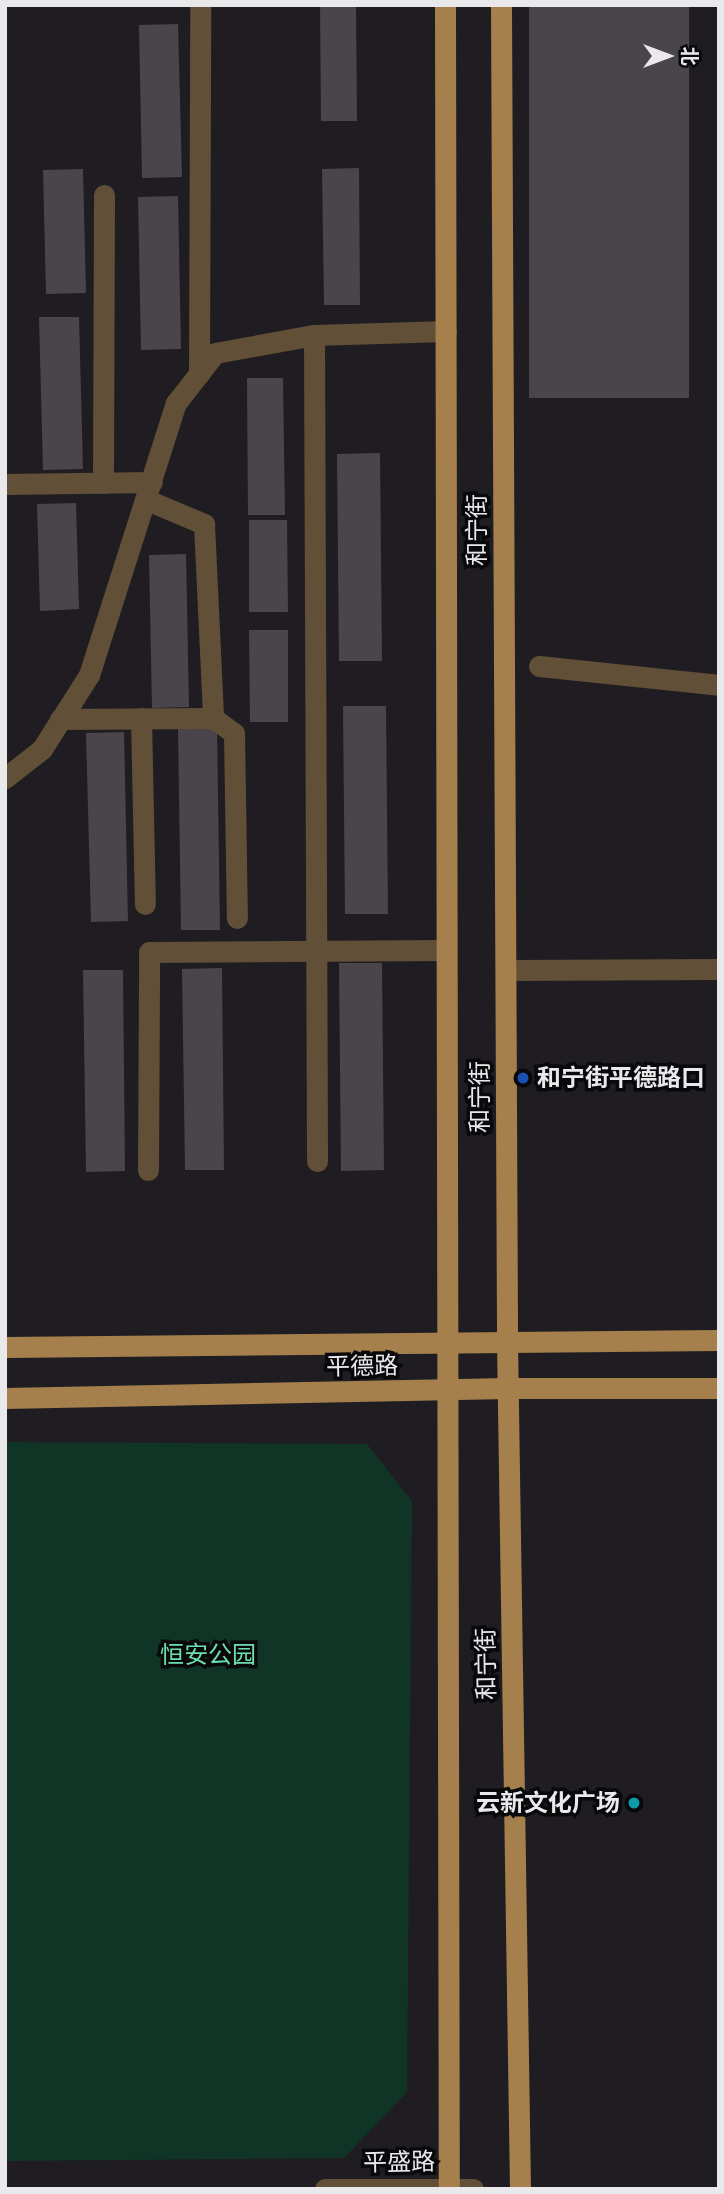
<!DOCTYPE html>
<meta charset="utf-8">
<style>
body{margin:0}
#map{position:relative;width:724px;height:2194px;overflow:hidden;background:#1f1d22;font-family:"Space Grotesk","Noto Sans SC",sans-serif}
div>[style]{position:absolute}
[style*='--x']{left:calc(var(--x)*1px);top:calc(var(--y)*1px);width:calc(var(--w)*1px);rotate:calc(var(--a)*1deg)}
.green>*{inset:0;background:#103526}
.building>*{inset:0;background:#4a454a}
.minor>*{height:21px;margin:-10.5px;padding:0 10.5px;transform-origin:10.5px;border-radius:10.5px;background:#615037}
.major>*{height:21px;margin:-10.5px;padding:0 10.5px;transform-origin:10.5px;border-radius:10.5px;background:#a5804c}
.dots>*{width:19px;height:19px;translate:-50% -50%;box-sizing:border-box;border:4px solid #09080a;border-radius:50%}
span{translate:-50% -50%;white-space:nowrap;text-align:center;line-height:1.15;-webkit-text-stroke:7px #09080a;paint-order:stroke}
.street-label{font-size:24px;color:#e9e8eb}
.poi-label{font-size:24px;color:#e9e8eb;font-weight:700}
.left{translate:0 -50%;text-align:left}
.right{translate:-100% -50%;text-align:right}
.park-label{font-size:24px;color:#6bdfae}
.frame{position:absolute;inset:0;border:7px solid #e9e8eb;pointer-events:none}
.north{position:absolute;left:633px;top:21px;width:70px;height:70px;-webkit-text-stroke:5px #09080a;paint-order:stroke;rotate:90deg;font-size:19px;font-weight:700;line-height:28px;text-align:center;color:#e9e8eb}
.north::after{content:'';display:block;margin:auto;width:24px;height:32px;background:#e9e8eb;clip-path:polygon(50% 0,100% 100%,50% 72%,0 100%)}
</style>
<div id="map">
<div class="green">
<i style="clip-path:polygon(5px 1442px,367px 1444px,412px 1501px,407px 2092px,344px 2158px,5px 2161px)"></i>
</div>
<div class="building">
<i style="clip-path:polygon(320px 5px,356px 5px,357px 121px,321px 121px)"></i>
<i style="clip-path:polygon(529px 5px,689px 5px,689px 398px,529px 398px)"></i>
<i style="clip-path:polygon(178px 24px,182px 177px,142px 178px,139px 25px)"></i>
<i style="clip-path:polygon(359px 168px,360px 305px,324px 305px,322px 169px)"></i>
<i style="clip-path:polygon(83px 169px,86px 293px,46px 294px,43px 170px)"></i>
<i style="clip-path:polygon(178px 196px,181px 349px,141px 350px,138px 197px)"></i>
<i style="clip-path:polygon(39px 317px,79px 317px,83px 469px,43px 470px)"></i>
<i style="clip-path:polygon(247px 378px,283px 378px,285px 515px,248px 515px)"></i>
<i style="clip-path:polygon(380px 453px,382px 661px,339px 661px,337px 454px)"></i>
<i style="clip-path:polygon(76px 503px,79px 609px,40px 611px,37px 504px)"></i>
<i style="clip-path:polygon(249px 520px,287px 520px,288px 612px,249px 612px)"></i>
<i style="clip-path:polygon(186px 554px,189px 707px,152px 708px,149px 555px)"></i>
<i style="clip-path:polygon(249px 630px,288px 630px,288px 722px,250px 722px)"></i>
<i style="clip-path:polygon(343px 706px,386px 706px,388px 914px,345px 914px)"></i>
<i style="clip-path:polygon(217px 728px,220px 930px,181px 930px,178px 729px)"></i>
<i style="clip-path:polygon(124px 732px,128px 921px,91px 922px,86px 733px)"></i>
<i style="clip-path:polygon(339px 963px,382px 963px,384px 1170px,341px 1171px)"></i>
<i style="clip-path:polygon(222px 968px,224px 1170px,185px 1170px,182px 969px)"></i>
<i style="clip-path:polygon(83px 970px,123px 970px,125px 1171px,86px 1172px)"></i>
</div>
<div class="minor">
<i style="--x:314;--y:335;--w:826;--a:89.79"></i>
<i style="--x:199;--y:374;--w:369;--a:-89.8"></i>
<i style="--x:103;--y:483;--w:288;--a:-89.8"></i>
<i style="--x:5;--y:484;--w:147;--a:-0.8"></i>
<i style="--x:147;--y:500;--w:62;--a:22.8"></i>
<i style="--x:204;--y:524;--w:194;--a:87.3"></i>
<i style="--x:213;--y:718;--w:26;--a:36"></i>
<i style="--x:234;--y:733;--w:185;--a:89.1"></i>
<i style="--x:539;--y:666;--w:181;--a:6"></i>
<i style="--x:141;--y:718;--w:186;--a:88.8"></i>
<i style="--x:60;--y:719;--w:153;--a:-0.4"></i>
<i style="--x:5;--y:778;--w:47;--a:-38.1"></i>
<i style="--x:42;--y:749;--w:88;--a:-57.6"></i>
<i style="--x:89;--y:675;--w:286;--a:-72.3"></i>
<i style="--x:176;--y:403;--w:63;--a:-52"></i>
<i style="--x:215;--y:353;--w:101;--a:-10.3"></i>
<i style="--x:314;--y:335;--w:132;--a:-1.7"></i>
<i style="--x:506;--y:970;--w:213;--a:-0.3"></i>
<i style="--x:148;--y:1170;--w:218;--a:-89.7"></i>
<i style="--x:149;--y:952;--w:297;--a:-0.4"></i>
<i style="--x:325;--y:2189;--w:148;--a:0"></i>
</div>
<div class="major">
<i style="--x:445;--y:5;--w:2184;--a:89.9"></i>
<i style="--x:501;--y:5;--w:1337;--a:89.74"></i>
<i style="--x:507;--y:1342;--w:847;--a:89.12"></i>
<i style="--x:5;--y:1347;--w:714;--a:-0.56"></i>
<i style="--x:5;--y:1398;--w:503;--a:-1.14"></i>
<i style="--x:508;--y:1388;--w:211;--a:0"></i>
</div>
<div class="dots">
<i style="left:523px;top:1078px;background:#1a4fb4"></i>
<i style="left:634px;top:1803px;background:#0f9aa8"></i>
</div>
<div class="street-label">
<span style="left:477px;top:530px;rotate:-90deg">和宁街</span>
<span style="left:480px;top:1097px;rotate:-90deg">和宁街</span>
<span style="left:362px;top:1366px;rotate:-1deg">平德路</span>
<span style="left:486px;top:1664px;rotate:-91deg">和宁街</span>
<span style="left:399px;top:2162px;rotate:-1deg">平盛路</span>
</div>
<div class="poi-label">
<span class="left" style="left:537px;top:1078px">和宁街平德路口</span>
<span class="right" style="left:620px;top:1803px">云新文化广场</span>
</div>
<div class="park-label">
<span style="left:208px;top:1655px">恒安公园</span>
</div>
<div class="frame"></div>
<div class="north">北</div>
</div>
